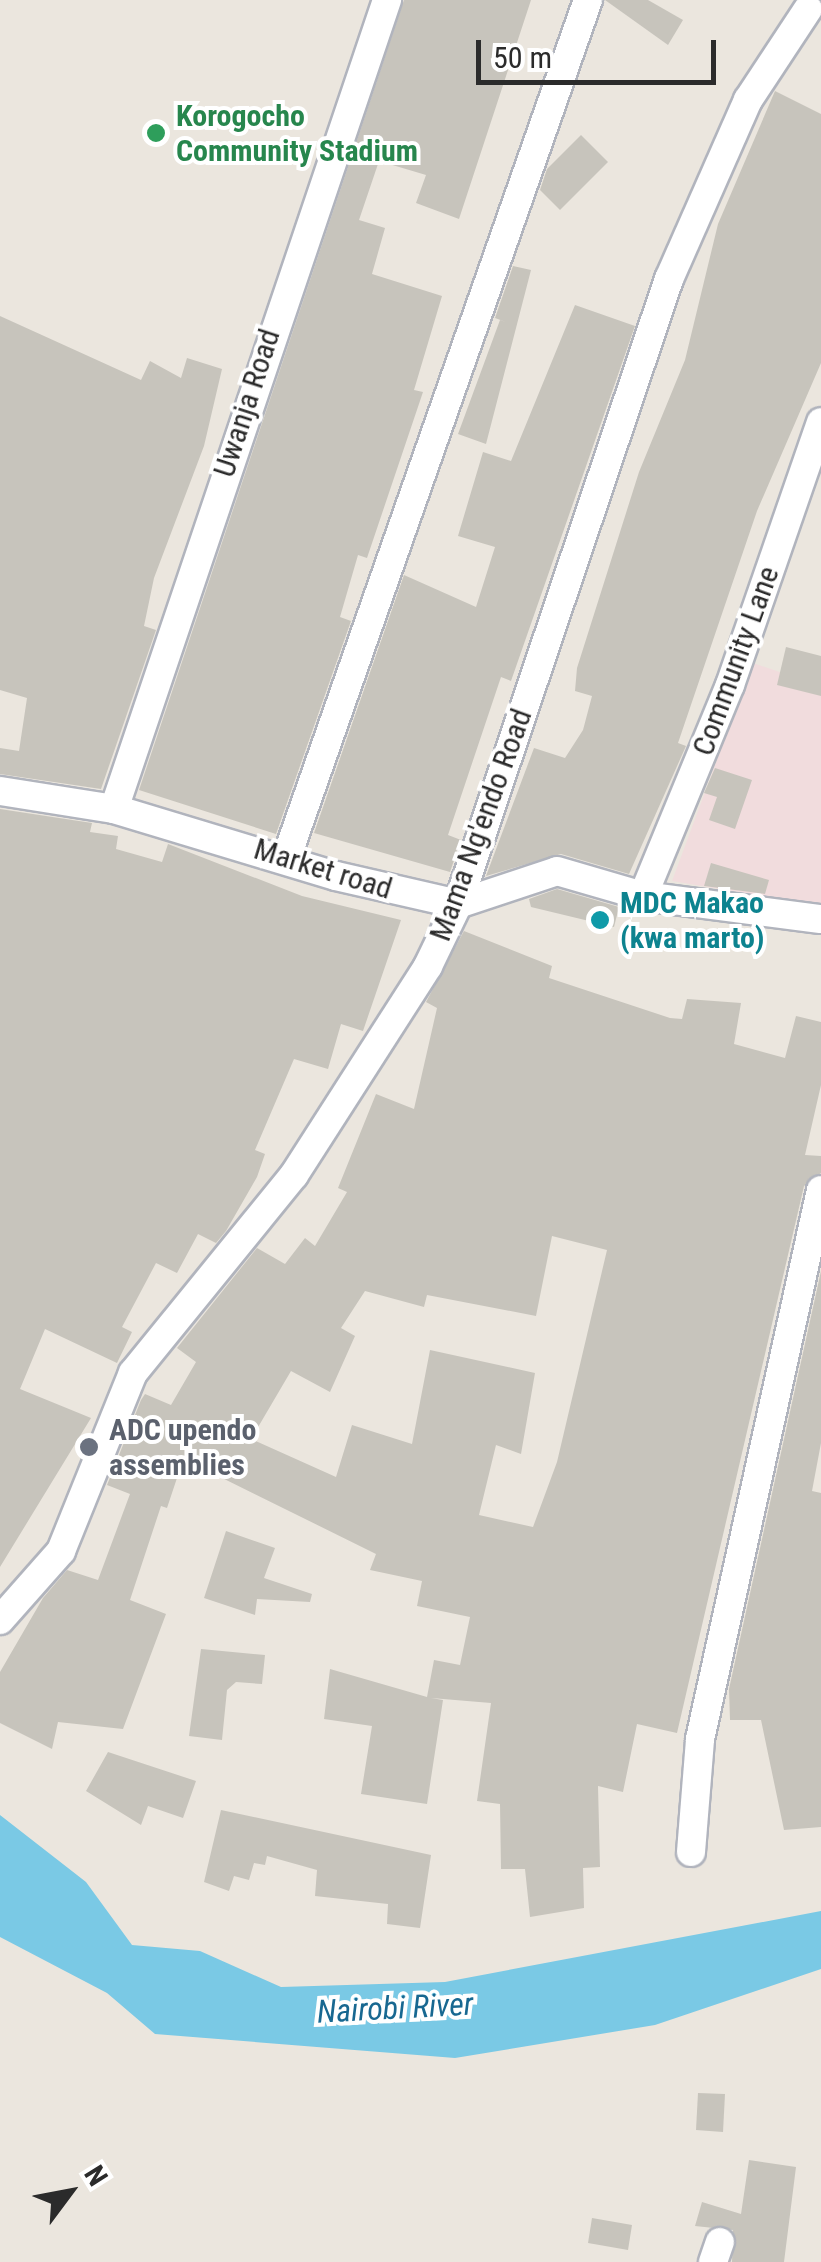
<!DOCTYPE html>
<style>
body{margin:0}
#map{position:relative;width:821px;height:2262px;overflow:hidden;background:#ebe6de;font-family:"Roboto Condensed",sans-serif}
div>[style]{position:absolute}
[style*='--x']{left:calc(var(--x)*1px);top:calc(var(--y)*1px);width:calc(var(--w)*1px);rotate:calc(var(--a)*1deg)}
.medical>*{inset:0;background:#f1dcdd}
.water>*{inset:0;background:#7ac9e5}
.building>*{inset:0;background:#c7c4bc}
.roads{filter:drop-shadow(2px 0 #b1b4bd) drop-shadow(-2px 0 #b1b4bd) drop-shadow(0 2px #b1b4bd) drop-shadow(0 -2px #b1b4bd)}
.street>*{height:28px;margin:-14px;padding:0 14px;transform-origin:14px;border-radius:14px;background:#fff}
.dots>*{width:28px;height:28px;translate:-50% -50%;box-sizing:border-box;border:5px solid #fff;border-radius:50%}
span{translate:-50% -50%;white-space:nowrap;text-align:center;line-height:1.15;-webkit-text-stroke:8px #fff;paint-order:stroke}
.leisure-label{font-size:30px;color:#27864d;font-weight:700}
.left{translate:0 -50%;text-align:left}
.street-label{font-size:30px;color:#2b2b2b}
.culture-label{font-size:30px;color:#0d838f;font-weight:700}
.worship-label{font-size:30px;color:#5b616d;font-weight:700}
.water-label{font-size:32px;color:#186891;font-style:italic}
.north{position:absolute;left:20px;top:2142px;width:100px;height:100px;-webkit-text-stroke:8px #fff;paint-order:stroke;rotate:58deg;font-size:28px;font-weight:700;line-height:40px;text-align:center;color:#2b2b2b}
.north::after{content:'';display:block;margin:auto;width:35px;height:45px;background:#2b2b2b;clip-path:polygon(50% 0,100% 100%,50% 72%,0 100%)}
.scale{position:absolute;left:476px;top:40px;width:240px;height:45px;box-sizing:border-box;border:5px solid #2b2b2b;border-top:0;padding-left:12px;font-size:30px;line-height:35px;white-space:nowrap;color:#2b2b2b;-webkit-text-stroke:8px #fff;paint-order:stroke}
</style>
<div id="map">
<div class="medical">
<i style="clip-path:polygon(753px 663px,821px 686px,821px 906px,672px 881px)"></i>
</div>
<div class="water">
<i style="clip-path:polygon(0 1815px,86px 1882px,132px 1945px,200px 1951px,281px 1987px,445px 1982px,821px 1911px,821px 1969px,655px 2025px,455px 2058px,155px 2034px,107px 1993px,0 1937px)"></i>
</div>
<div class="building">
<i style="clip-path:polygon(404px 0,531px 0,459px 219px,416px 203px,426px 175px,379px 161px,359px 220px,385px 228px,372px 274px,442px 296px,414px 390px,423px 392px,367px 558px,358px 555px,340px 617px,351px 621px,276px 834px,139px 790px)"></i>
<i style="clip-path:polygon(605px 0,648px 0,683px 20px,668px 45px)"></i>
<i style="clip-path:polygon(775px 91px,821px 114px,821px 363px,757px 511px,678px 743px,686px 746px,629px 874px,561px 854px,486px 876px,534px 748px,565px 758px,583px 730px,592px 696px,575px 691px,577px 668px,639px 472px,685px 360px,718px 224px)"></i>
<i style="clip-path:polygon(581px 135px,608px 162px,560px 210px,540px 190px,547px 169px)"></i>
<i style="clip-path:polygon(513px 266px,531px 270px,486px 444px,458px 434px,500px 320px,506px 322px,495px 318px)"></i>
<i style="clip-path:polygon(575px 305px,635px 326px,511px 681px,501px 677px,448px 835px,461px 840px,450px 872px,314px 833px,404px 575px,476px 607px,495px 547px,458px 536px,483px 452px,511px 461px)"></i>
<i style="clip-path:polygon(0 316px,141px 380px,150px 361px,181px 378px,187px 358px,222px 369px,204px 446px,154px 578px,144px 626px,156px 630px,101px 789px,0 774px,0 748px,19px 751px,27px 698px,0 690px)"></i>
<i style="clip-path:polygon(786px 647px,821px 656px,821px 696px,777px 685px)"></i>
<i style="clip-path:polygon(715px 768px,752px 780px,735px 829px,709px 820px,717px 797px,704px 793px)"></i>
<i style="clip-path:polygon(0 809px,92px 823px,90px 832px,118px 836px,116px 849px,162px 862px,168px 844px,302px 896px,401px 920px,363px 1031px,341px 1024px,328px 1069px,294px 1059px,255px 1150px,265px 1154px,257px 1177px,226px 1231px,216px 1243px,198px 1234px,177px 1273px,156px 1263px,122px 1327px,132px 1332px,117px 1363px,45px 1329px,20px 1389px,91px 1418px,0 1567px)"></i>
<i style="clip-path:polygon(711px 863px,769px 880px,765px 894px,704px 886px)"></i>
<i style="clip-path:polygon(557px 889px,619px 907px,614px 927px,531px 907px,529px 899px)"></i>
<i style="clip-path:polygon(evenodd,464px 931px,552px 966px,549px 978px,670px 1018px,682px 1019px,687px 999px,741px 1003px,734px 1044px,785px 1058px,796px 1016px,821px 1022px,821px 1085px,805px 1155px,821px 1156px,821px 1173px,804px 1186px,677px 1733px,637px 1724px,623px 1792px,598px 1786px,600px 1867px,583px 1868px,584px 1908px,530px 1917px,525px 1869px,501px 1869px,500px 1804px,477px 1801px,491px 1703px,431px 1698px,443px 1700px,427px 1804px,361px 1794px,372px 1726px,324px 1719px,330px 1669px,427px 1697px,434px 1660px,460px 1665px,470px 1617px,417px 1606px,422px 1581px,370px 1570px,376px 1554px,194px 1464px,188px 1478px,178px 1475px,167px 1508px,161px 1506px,130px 1600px,166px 1614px,123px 1729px,58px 1722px,52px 1749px,0 1723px,0 1672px,43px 1598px,67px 1570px,98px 1580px,130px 1494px,107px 1485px,141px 1400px,145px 1394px,171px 1405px,196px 1362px,177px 1348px,257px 1248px,285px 1264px,305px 1238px,315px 1246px,347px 1192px,338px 1188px,376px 1094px,414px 1109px,437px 1008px,426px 1002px,464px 931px,552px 1236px,607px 1250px,557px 1462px,533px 1527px,479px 1515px,496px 1445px,521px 1454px,535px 1373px,430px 1350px,412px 1444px,352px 1425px,336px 1477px,251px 1439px,291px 1371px,330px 1392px,355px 1336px,341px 1328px,365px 1291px,424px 1307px,427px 1295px,536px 1316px,552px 1236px)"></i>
<i style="clip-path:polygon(821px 1271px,821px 1443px,812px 1491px,821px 1493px,821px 1827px,784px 1830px,761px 1720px,730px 1720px,729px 1689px)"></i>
<i style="clip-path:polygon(226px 1531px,275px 1548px,264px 1578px,312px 1594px,310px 1602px,257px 1599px,255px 1615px,204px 1598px)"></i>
<i style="clip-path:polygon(201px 1649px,265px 1655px,262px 1684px,236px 1682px,227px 1690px,222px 1740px,189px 1736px)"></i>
<i style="clip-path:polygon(108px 1752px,196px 1781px,183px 1818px,148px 1806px,141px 1825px,86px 1791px)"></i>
<i style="clip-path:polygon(221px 1810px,431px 1855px,420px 1928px,387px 1924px,388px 1904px,315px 1896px,317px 1870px,267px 1856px,265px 1865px,254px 1863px,249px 1880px,234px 1876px,229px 1891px,204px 1882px)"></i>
<i style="clip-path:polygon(698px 2093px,725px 2094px,723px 2132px,696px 2130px)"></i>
<i style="clip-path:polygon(749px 2160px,796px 2167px,784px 2262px,732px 2262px,733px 2230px,695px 2226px,702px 2202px,741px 2214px)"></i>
<i style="clip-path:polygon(592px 2218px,632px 2225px,628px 2250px,588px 2243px)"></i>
</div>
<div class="roads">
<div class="street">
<i style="--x:0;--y:791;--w:115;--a:9"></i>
<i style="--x:114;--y:809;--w:232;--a:16.8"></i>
<i style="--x:336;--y:876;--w:125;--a:12.9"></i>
<i style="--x:458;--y:904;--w:104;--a:-18.4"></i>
<i style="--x:557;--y:871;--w:90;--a:16.2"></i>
<i style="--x:643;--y:896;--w:179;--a:7.4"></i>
<i style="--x:114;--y:809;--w:854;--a:-71.35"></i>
<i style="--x:287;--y:856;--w:907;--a:-70.63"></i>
<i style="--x:643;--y:896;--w:228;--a:-67.6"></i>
<i style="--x:730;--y:685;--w:278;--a:-70.9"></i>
<i style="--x:0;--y:1620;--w:92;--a:-48.5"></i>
<i style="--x:61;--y:1551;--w:192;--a:-68"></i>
<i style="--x:133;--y:1373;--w:255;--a:-50.9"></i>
<i style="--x:294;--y:1175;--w:248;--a:-57.3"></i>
<i style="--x:428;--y:966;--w:69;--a:-64.2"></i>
<i style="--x:458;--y:904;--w:660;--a:-71.35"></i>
<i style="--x:669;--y:279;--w:196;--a:-66.2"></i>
<i style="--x:748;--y:100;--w:109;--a:-56.6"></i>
<i style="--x:691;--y:1852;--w:113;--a:-85.4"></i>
<i style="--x:700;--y:1739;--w:562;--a:-77.57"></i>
<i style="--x:713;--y:2262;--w:21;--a:-71"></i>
</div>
</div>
<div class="dots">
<i style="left:156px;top:133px;background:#2e9e5b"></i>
<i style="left:600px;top:920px;background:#0f9aa8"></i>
<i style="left:89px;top:1447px;background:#6b7280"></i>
</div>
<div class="leisure-label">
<span class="left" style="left:176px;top:133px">Korogocho<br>Community Stadium</span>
</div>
<div class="street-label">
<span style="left:247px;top:403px;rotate:-72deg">Uwanja Road</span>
<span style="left:736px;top:661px;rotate:-70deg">Community Lane</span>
<span style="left:481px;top:825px;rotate:-70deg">Mama Ng'endo Road</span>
<span style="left:323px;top:869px;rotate:17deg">Market road</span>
</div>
<div class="culture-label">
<span class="left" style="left:620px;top:920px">MDC Makao<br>(kwa marto)</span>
</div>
<div class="worship-label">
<span class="left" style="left:109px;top:1447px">ADC upendo<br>assemblies</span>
</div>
<div class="water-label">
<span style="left:395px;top:2008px;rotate:-3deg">Nairobi River</span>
</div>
<div class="north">N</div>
<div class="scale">50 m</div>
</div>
